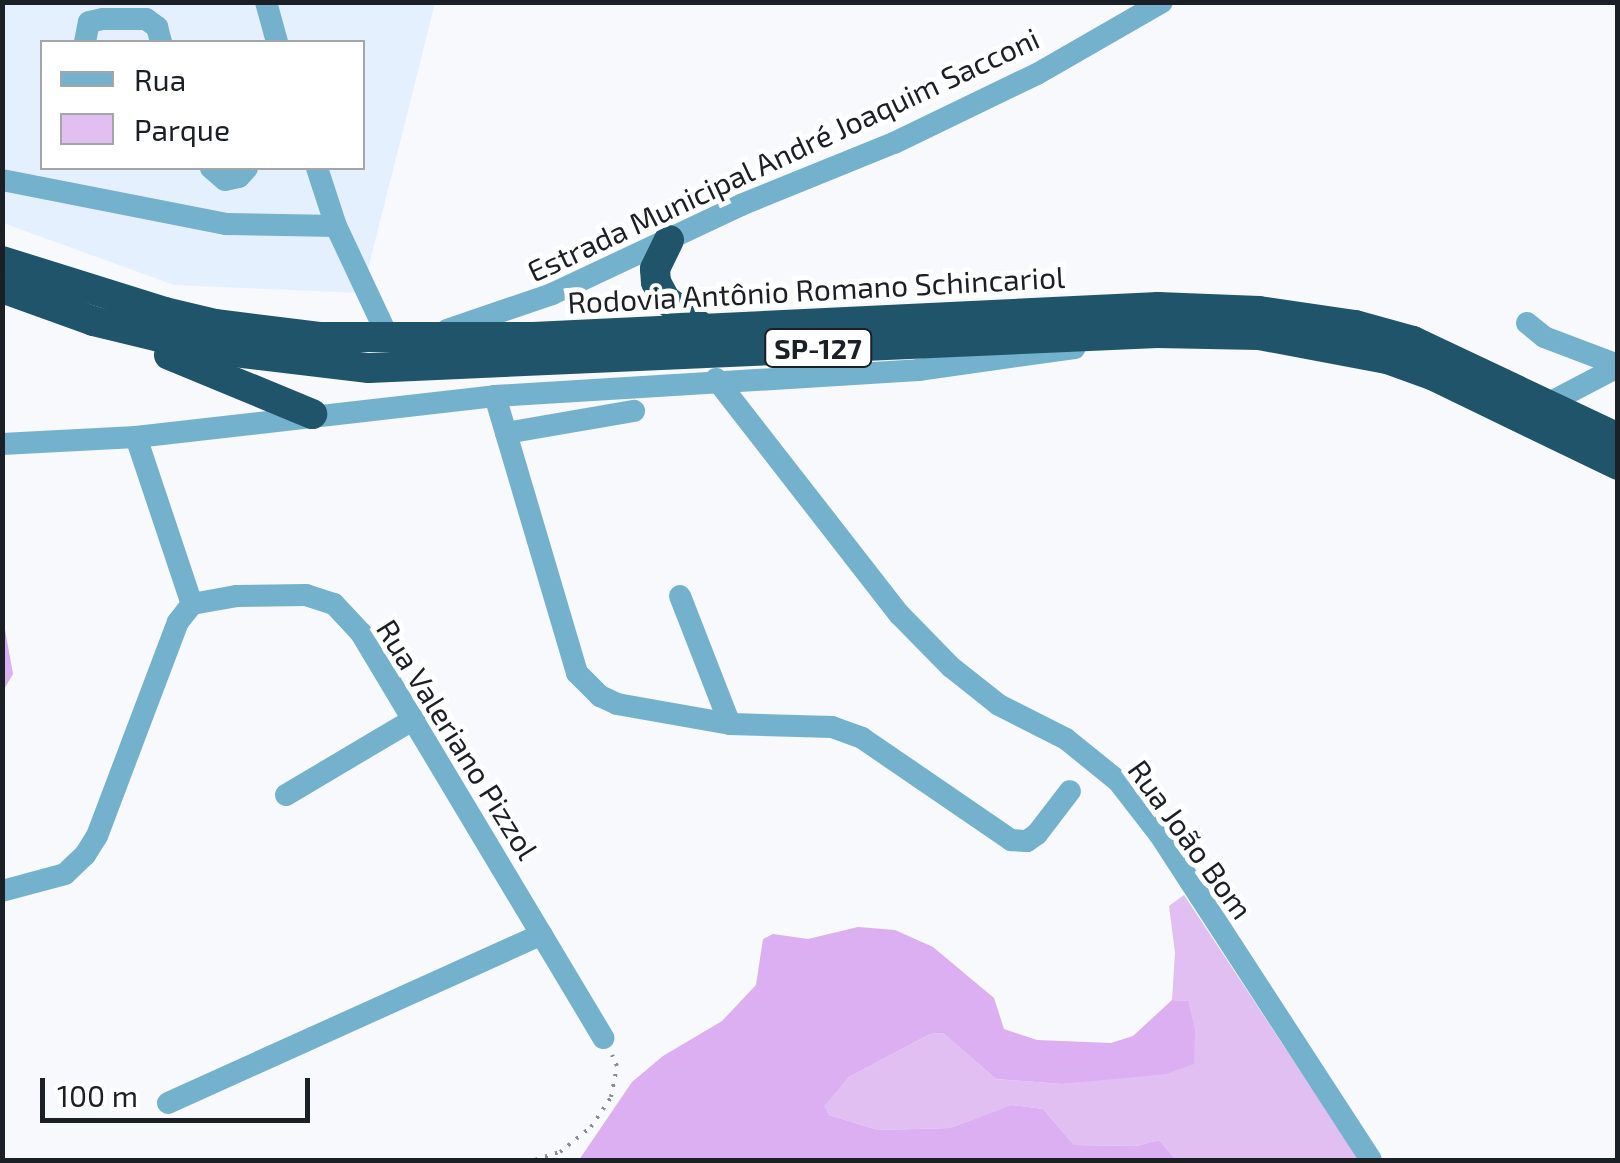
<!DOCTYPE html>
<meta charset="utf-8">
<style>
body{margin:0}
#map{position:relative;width:1620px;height:1163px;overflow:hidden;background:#f7f9fd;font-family:"Exo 2",sans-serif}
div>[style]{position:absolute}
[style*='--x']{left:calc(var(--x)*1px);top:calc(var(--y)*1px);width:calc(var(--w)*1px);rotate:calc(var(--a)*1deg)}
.built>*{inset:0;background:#e5f0ff}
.green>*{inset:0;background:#e1bff2}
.forest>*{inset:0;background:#dcaef2}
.path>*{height:4px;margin-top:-2px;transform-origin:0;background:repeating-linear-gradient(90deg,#888b90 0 2.5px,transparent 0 10.5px)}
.minor>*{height:22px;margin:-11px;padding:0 11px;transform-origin:11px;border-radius:11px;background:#74b1cd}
.highway>*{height:30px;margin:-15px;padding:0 15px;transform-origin:15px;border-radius:15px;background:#1f546a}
span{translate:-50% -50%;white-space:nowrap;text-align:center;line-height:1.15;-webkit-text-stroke:10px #fff;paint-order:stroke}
.shield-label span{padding:2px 8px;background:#fff;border:2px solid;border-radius:8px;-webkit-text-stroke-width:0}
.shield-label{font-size:28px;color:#1b1f26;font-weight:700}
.street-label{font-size:30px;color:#1b1f26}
.frame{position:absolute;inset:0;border:5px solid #1b1f26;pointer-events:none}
.legend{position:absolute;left:40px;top:40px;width:325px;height:130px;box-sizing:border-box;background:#fff;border:2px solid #a4a5a8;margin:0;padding:12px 18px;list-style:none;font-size:30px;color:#1b1f26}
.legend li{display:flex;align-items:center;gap:20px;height:50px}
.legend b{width:50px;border:2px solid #a4a5a8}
.scale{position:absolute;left:40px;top:1078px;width:270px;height:45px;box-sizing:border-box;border:5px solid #1b1f26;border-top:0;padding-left:12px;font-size:30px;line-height:35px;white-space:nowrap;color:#1b1f26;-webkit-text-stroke:8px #fff;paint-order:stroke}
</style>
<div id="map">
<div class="built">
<i style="clip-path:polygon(evenodd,2px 3px,435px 3px,362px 293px,174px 285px,3px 223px,2px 3px,42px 42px,362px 42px,362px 168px,42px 168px,42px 42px)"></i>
</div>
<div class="green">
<i style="clip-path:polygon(1184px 895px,1359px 1160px,1176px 1160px,1159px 1140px,1136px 1146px,1074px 1145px,1043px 1109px,1013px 1105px,950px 1128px,878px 1130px,829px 1115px,823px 1106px,849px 1077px,930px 1034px,943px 1033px,996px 1079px,1062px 1084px,1114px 1078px,1188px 1001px,1172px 1000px,1175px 953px,1169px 906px)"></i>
</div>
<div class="forest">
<i style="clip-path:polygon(2px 613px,13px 674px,3px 691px,2px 691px)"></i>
<i style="clip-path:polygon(858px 927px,895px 930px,933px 947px,994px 998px,1004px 1029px,1037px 1040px,1111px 1043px,1133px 1036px,1172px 1000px,1188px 1001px,1195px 1030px,1194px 1064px,1166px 1074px,1062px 1084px,996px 1079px,943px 1033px,930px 1034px,849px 1077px,824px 1106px,829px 1115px,878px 1130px,950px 1128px,1012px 1105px,1043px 1109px,1074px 1145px,1136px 1146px,1159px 1140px,1176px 1160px,579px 1160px,632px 1082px,663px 1056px,722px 1021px,756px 985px,763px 939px,773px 934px,808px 939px)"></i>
</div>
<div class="path">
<i style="--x:535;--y:1160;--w:26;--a:-18"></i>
<i style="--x:560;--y:1152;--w:40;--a:-39"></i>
<i style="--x:591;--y:1127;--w:36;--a:-56"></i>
<i style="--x:611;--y:1097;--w:32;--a:-79"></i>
<i style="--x:617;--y:1066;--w:12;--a:-114"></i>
</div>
<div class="minor">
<i style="--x:266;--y:2;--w:41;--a:74.6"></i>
<i style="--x:85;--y:42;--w:20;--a:-79"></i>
<i style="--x:89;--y:22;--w:14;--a:-12"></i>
<i style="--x:103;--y:19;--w:43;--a:0"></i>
<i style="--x:146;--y:19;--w:14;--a:36"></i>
<i style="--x:157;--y:27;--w:16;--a:75"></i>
<i style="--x:211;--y:168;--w:18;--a:41"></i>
<i style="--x:225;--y:180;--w:14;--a:-12"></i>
<i style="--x:239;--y:177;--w:12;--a:-48"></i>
<i style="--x:317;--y:168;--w:61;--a:71.9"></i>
<i style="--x:336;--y:226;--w:125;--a:64.9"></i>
<i style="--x:2;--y:180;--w:229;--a:11.1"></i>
<i style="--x:227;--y:224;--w:109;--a:1.1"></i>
<i style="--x:1527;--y:323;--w:22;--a:39"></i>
<i style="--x:1544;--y:337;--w:79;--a:20.7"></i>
<i style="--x:447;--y:330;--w:111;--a:-18.9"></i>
<i style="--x:552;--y:294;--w:209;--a:-25.2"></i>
<i style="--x:741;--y:205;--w:165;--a:-22.1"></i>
<i style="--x:894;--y:143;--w:159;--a:-25.8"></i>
<i style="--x:1037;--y:74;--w:144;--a:-29.9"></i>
<i style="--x:716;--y:379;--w:299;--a:52.1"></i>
<i style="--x:900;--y:615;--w:73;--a:45.6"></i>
<i style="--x:951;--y:667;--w:61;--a:38.4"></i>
<i style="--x:999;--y:705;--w:75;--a:26.9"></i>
<i style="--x:1066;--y:739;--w:67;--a:38.9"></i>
<i style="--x:1118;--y:781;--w:68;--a:52.1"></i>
<i style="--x:1160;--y:835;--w:387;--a:57"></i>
<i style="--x:495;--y:396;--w:289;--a:73.5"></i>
<i style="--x:577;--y:673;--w:33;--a:45"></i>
<i style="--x:600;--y:696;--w:19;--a:25"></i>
<i style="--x:617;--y:704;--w:115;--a:10"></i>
<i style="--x:730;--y:724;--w:102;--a:1.7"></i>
<i style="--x:832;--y:727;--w:32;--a:20"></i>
<i style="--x:862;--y:738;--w:181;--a:34.4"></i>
<i style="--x:1011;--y:840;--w:16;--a:4"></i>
<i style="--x:1027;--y:841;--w:12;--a:-35"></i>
<i style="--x:1037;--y:834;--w:54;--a:-52.5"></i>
<i style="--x:1549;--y:403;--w:78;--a:-27.6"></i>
<i style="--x:506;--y:433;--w:130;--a:-9.8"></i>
<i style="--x:136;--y:437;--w:176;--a:71.5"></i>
<i style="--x:2;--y:444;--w:134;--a:-3"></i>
<i style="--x:136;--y:437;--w:361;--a:-6.5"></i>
<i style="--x:495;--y:396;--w:424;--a:-3.5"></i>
<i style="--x:918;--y:370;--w:158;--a:-8"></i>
<i style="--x:680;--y:596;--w:137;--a:68.7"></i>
<i style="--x:286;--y:795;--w:149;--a:-30.7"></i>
<i style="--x:2;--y:891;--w:65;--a:-15.1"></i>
<i style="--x:65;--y:874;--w:28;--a:-44"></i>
<i style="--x:85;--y:855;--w:22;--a:-58"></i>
<i style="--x:97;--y:836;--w:229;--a:-69.3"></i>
<i style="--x:178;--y:622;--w:23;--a:-52"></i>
<i style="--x:192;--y:604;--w:46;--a:-10.1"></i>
<i style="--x:237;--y:596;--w:69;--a:-0.8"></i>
<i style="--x:306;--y:595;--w:29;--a:18"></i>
<i style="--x:334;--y:604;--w:40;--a:47"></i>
<i style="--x:361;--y:633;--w:472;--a:59.1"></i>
<i style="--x:168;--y:1103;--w:410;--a:-24.3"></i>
</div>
<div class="highway">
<i style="--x:669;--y:240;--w:32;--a:116"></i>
<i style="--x:655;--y:269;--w:13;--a:86"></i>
<i style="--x:656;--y:282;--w:19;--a:62"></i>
<i style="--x:665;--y:299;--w:51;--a:37.8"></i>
<i style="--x:2;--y:261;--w:171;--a:17.4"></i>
<i style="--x:165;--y:312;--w:51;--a:13.5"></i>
<i style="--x:215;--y:324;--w:105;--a:7.1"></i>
<i style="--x:319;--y:337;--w:214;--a:0"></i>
<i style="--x:533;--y:337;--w:626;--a:-2.75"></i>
<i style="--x:1158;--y:307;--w:101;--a:2.3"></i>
<i style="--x:1259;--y:311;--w:97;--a:8.3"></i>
<i style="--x:1355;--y:325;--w:60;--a:15.4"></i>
<i style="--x:1413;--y:341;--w:227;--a:25.3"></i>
<i style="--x:2;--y:288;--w:97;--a:19.9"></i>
<i style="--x:93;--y:321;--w:119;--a:13.6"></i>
<i style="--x:209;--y:349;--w:161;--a:6.8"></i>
<i style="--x:369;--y:368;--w:789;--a:-2.54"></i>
<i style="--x:1157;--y:333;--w:102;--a:1.1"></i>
<i style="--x:1259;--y:335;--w:130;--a:10.6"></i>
<i style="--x:1387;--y:359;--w:50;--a:19.9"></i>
<i style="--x:1434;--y:376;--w:204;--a:25.8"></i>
<i style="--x:169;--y:355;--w:155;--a:22.4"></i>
</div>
<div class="shield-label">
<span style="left:818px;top:348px">SP-127</span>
</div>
<div class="street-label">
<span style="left:783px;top:154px;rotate:-25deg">Estrada Municipal André Joaquim Sacconi</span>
<span style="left:816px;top:289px;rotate:-3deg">Rodovia Antônio Romano Schincariol</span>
<span style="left:458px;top:739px;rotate:58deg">Rua Valeriano Pizzol</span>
<span style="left:1191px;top:839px;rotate:54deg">Rua João Bom</span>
</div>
<div class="frame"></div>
<ul class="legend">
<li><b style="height:12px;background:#74b1cd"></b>Rua</li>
<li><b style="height:28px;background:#e1bff2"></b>Parque</li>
</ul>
<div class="scale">100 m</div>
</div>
